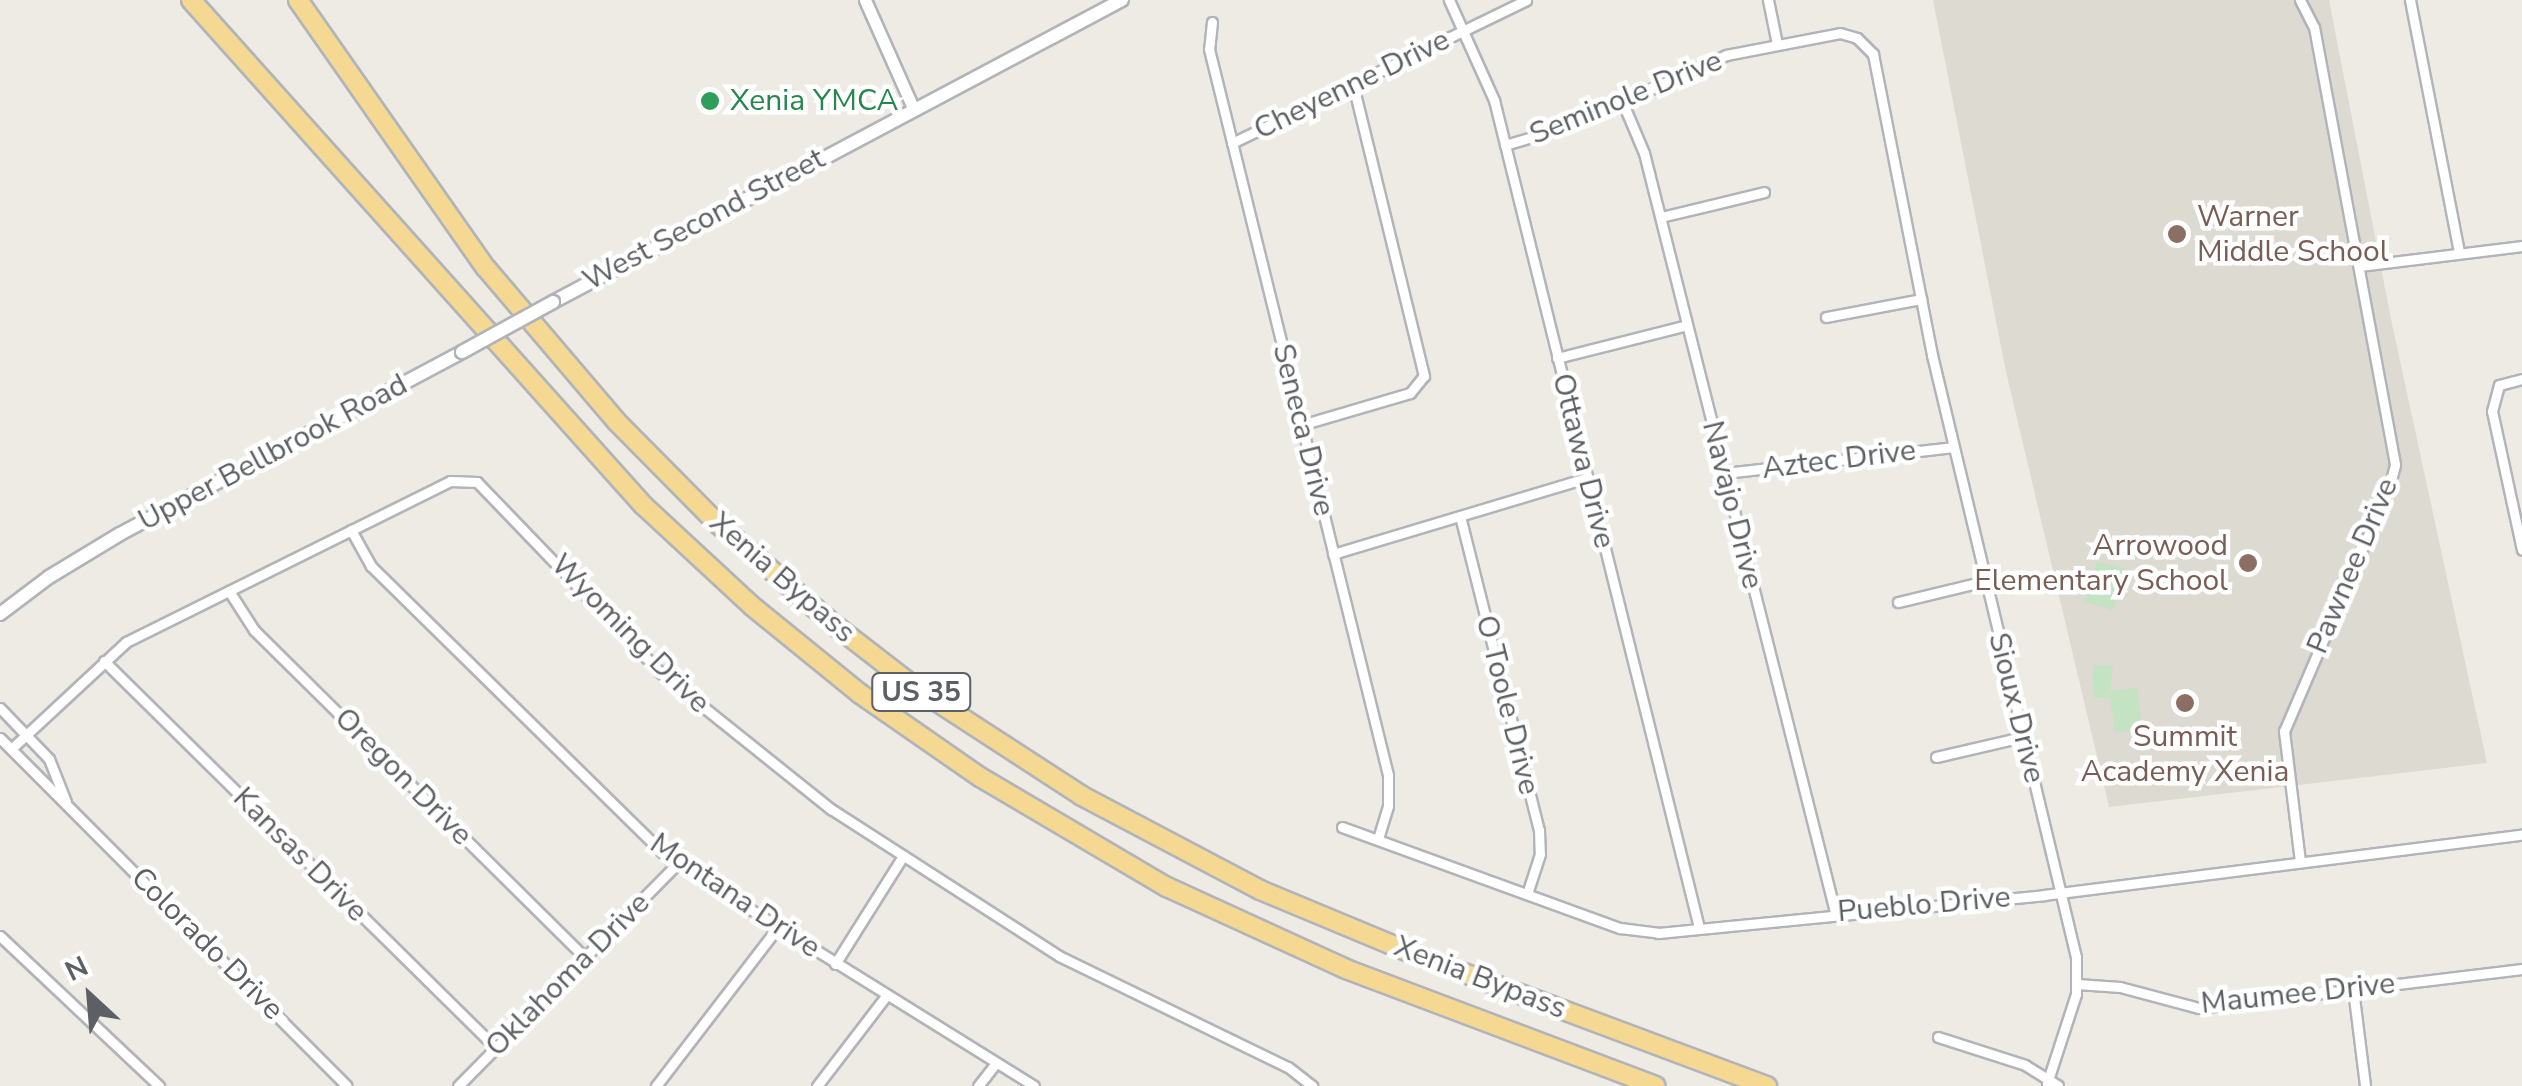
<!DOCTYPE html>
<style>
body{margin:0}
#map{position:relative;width:2522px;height:1086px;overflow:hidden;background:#edebe4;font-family:"Nunito Sans",sans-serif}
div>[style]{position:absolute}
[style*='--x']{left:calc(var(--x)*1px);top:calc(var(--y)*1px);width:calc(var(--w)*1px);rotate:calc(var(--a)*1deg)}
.education>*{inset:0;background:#dddad2}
.green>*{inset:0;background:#c3e3c2}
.roads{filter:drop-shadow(2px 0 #b1b4b8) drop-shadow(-2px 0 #b1b4b8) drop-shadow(0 2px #b1b4b8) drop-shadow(0 -2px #b1b4b8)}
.minor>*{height:9px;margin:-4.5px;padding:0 4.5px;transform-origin:4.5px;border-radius:4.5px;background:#fff}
.tertiary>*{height:11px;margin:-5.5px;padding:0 5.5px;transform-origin:5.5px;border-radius:5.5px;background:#fff}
.secondary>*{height:12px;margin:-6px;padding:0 6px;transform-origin:6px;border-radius:6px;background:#fff}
.motorway>*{height:18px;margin:-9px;padding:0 9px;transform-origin:9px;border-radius:9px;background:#f5d993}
.bridges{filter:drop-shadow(2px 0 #b0b3b8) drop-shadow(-2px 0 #b0b3b8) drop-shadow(0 2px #b0b3b8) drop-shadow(0 -2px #b0b3b8)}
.secondary-bridge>*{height:12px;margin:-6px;padding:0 6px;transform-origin:6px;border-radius:6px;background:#fff}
.dots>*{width:28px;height:28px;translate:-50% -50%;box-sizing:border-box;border:5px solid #fff;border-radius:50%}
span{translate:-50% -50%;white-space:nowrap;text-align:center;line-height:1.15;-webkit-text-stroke:9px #fff;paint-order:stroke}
.shield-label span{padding:2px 8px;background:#fff;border:2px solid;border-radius:8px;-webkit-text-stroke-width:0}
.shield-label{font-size:28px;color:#5c5f63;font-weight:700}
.street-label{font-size:30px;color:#5c5f63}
.leisure-label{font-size:30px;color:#27864d}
.left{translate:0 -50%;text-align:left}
.education-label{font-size:30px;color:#785e54}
.right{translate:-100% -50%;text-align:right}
.north{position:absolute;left:40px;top:946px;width:100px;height:100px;-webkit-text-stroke:8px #fff;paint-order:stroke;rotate:334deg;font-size:28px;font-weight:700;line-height:40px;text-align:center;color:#5c5f63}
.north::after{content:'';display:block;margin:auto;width:35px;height:45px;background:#5c5f63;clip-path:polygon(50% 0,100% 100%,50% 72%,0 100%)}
</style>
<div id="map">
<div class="education">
<i style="clip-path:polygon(1933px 0,2329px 0,2391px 319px,2487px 763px,2109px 807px,2006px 372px)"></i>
</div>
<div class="green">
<i style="clip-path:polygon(2097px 561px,2126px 569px,2113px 610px,2085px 602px)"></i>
<i style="clip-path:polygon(2093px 665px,2113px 666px,2110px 691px,2137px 687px,2142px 729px,2115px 733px,2110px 698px,2094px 698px)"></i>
</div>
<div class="roads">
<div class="minor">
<i style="--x:1449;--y:0;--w:110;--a:65.8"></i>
<i style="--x:1494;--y:100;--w:853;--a:76.09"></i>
<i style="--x:1768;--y:0;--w:45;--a:78.4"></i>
<i style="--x:2300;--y:0;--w:30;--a:63"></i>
<i style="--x:2314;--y:27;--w:445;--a:79.5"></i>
<i style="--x:2395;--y:465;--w:20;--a:105"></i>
<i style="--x:2390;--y:484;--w:269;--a:113.2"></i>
<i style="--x:2284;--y:731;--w:132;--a:83"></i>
<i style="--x:2410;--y:0;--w:258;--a:79"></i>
<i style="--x:1212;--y:22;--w:27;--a:96"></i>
<i style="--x:1209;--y:49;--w:748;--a:76.15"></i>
<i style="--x:1388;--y:775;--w:31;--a:90"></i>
<i style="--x:1388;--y:806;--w:34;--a:107"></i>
<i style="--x:1622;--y:101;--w:56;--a:67.1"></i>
<i style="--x:1644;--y:153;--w:783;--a:75.87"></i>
<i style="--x:1232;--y:143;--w:327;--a:-25.9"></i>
<i style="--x:1505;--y:145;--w:67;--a:-16.5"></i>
<i style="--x:1569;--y:126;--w:172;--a:-24.3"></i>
<i style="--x:1726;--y:55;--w:116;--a:-10.9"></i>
<i style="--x:1840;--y:33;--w:18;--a:16"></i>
<i style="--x:1857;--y:38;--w:23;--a:45"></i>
<i style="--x:1873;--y:54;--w:307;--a:78.9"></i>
<i style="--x:1932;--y:355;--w:619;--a:76.55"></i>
<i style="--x:2076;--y:957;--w:37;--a:90"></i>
<i style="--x:2076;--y:994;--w:94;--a:108"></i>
<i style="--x:1661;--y:217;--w:106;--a:-13.6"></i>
<i style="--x:2360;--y:266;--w:163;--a:-7"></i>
<i style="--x:1826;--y:317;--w:97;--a:-10.7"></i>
<i style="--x:1557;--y:358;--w:134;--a:-14.2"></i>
<i style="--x:2522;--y:379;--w:24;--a:165"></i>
<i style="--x:2499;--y:385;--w:27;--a:105"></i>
<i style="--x:2492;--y:411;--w:142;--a:77.8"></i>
<i style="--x:1301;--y:425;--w:114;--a:-16.4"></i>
<i style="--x:1410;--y:393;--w:22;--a:-51"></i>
<i style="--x:1424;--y:376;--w:301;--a:-103.7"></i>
<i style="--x:1725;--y:473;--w:228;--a:-6.5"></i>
<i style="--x:1460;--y:516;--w:324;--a:75.9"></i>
<i style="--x:1539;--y:830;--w:24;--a:88"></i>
<i style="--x:1540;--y:854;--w:42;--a:108"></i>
<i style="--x:351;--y:530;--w:41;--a:60.9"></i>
<i style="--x:371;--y:566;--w:417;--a:44.5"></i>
<i style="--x:668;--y:858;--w:431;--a:31.9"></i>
<i style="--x:1333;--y:554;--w:265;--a:-16.7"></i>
<i style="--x:229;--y:591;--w:46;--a:57.3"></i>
<i style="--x:254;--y:630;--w:465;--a:44.7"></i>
<i style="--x:1898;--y:602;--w:89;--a:-13.6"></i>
<i style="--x:104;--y:661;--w:551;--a:44.63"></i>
<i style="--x:0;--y:708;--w:71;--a:46.1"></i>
<i style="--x:49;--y:759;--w:46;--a:68.4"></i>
<i style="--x:0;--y:738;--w:491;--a:45.1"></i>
<i style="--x:11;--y:749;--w:157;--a:-42.9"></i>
<i style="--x:126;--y:642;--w:362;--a:-26.4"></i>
<i style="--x:450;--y:481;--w:27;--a:2"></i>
<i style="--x:477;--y:482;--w:265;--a:46.1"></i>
<i style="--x:661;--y:673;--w:218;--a:38.7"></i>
<i style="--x:831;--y:809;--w:271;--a:32.8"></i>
<i style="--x:1059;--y:956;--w:254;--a:25.9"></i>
<i style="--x:1288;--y:1067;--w:31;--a:38"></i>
<i style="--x:1936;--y:757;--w:88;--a:-13.1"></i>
<i style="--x:1342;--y:827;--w:296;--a:20"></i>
<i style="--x:1620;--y:928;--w:38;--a:7"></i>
<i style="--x:1658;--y:933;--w:388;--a:-5.6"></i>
<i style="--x:2044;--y:895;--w:482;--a:-7.2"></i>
<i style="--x:0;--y:936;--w:219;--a:43.3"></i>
<i style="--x:835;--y:964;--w:128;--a:-57.8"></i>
<i style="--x:2077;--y:984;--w:43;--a:4"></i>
<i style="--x:2120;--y:987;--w:82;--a:14.9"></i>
<i style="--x:2199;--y:1008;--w:325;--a:-6.9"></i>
<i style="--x:2353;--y:989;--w:98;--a:82.9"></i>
<i style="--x:1938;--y:1037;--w:91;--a:17.8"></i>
<i style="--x:2025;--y:1065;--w:39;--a:32"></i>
<i style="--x:458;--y:1086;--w:312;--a:-45.4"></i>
<i style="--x:656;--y:1086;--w:200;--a:-52.5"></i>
<i style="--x:817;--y:1086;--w:113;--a:-52.5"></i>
<i style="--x:978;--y:1086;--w:28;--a:-52"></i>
</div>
<div class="tertiary">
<i style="--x:865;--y:0;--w:118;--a:66"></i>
</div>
<div class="secondary">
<i style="--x:553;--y:302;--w:644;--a:-27.96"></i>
<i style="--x:0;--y:614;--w:61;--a:-37.1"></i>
<i style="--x:49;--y:577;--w:83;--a:-31.2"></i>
<i style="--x:120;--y:534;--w:387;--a:-28"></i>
</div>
<div class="motorway">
<i style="--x:191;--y:0;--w:678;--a:48.17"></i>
<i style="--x:643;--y:505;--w:149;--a:42.8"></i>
<i style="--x:752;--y:606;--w:138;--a:39.1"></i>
<i style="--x:859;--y:693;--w:147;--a:34.8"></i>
<i style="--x:980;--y:777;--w:217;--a:30.5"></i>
<i style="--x:1167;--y:887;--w:197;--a:24.6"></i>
<i style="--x:1346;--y:969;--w:331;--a:20.7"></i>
<i style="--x:298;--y:0;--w:327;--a:55"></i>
<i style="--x:486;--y:268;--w:202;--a:49.6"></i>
<i style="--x:617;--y:422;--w:142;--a:45.3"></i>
<i style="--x:717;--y:523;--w:152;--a:41"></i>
<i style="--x:832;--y:623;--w:106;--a:37.7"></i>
<i style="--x:916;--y:688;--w:198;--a:33"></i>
<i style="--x:1082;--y:796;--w:201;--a:27.8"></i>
<i style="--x:1260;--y:890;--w:169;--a:22.6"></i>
<i style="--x:1416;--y:955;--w:375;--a:20.5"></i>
</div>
</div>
<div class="bridges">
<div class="secondary-bridge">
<i style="--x:462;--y:352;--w:104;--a:-28.8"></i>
</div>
</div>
<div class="dots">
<i style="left:710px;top:101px;background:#2e9e5b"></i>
<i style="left:2177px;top:234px;background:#8d6e63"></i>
<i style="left:2248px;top:563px;background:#8d6e63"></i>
<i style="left:2185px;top:703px;background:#8d6e63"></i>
</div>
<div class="shield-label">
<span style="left:921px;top:692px">US 35</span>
</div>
<div class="street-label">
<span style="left:1352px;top:85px;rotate:-26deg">Cheyenne Drive</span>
<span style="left:1626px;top:98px;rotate:-22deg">Seminole Drive</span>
<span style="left:704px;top:220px;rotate:-28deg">West Second Street</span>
<span style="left:1303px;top:430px;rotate:76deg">Seneca Drive</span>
<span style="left:273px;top:453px;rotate:-28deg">Upper Bellbrook Road</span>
<span style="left:1839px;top:460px;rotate:-7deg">Aztec Drive</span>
<span style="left:1583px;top:461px;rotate:76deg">Ottawa Drive</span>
<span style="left:1732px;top:505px;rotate:76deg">Navajo Drive</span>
<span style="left:2353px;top:566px;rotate:-67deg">Pawnee Drive</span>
<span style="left:782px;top:578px;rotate:41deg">Xenia Bypass</span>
<span style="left:630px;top:634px;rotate:45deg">Wyoming Drive</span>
<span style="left:1507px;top:705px;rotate:76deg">O Toole Drive</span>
<span style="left:2016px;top:708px;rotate:76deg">Sioux Drive</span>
<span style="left:403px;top:777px;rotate:45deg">Oregon Drive</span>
<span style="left:300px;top:855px;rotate:45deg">Kansas Drive</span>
<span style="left:735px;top:896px;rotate:34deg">Montana Drive</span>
<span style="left:1924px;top:905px;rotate:-5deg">Pueblo Drive</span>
<span style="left:207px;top:944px;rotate:45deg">Colorado Drive</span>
<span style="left:568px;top:975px;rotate:-45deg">Oklahoma Drive</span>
<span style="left:1480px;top:978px;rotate:21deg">Xenia Bypass</span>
<span style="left:2298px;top:994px;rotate:-6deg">Maumee Drive</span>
</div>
<div class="leisure-label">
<span class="left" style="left:730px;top:101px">Xenia YMCA</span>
</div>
<div class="education-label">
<span class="left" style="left:2197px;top:234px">Warner<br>Middle School</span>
<span class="right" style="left:2228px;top:563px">Arrowood<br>Elementary School</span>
<span style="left:2185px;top:754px">Summit<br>Academy Xenia</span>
</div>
<div class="north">N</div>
</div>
